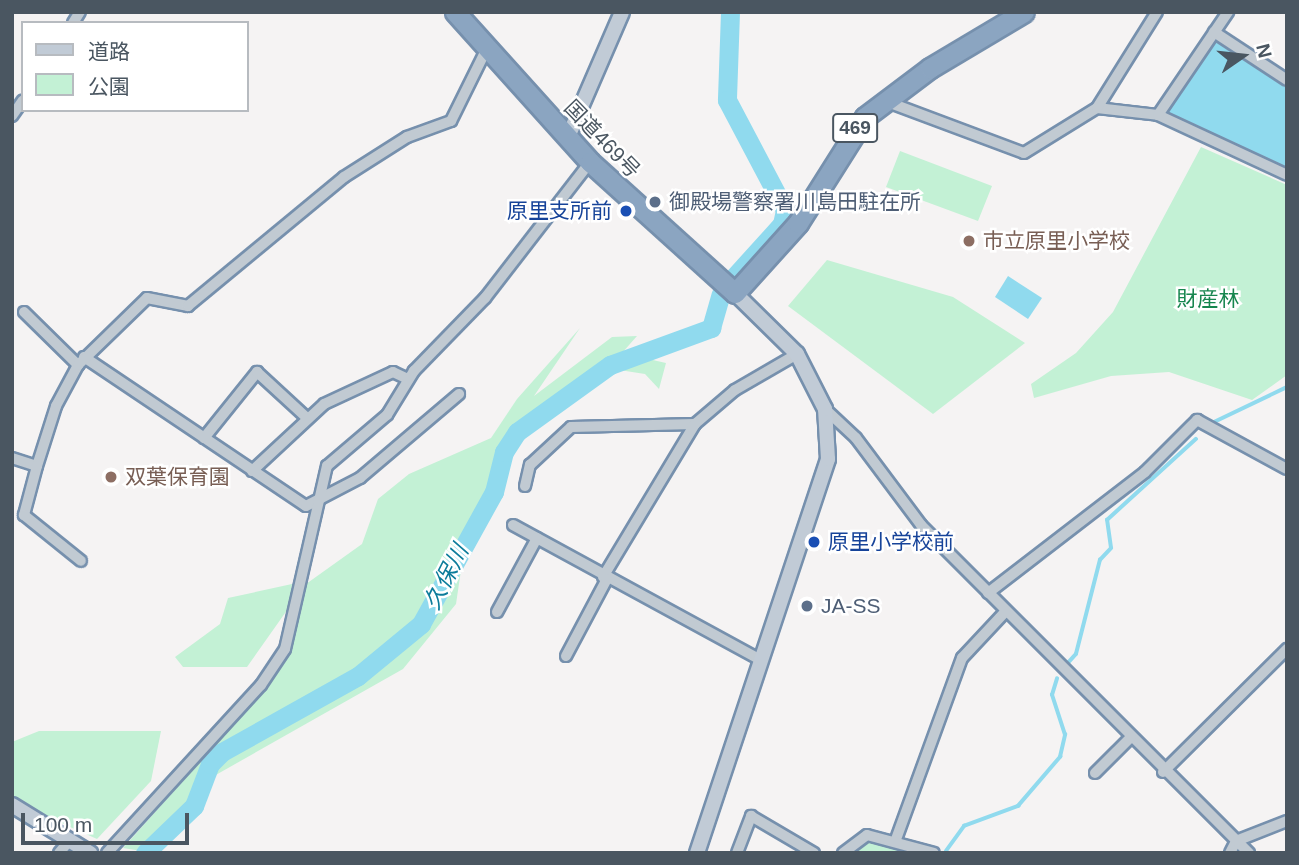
<!DOCTYPE html>
<meta charset="utf-8">
<style>
body{margin:0}
#map{position:relative;width:1299px;height:865px;overflow:hidden;background:#f5f3f3;font-family:Arial,"Noto Sans JP",sans-serif}
div>[style]{position:absolute}
[style*='--x']{left:calc(var(--x)*1px);top:calc(var(--y)*1px);width:calc(var(--w)*1px);rotate:calc(var(--a)*1deg)}
.green>*{inset:0;background:#c3f1d5}
.water>*{inset:0;background:#90daee}
.stream>*{height:3.5px;margin:-1.75px;padding:0 1.75px;transform-origin:1.75px;border-radius:1.75px;background:#90daee}
.river>*{height:19px;margin:-9.5px;padding:0 9.5px;transform-origin:9.5px;border-radius:9.5px;background:#90daee}
.roads{filter:drop-shadow(2px 0 #7690ad) drop-shadow(-2px 0 #7690ad) drop-shadow(0 2px #7690ad) drop-shadow(0 -2px #7690ad)}
.street>*{height:10px;margin:-5px;padding:0 5px;transform-origin:5px;border-radius:5px;background:#c1cad2}
.secondary>*{height:14px;margin:-7px;padding:0 7px;transform-origin:7px;border-radius:7px;background:#c1cbd6}
.highway>*{height:19px;margin:-9.5px;padding:0 9.5px;transform-origin:9.5px;border-radius:9.5px;background:#8ba5c1}
.dots>*{width:19px;height:19px;translate:-50% -50%;box-sizing:border-box;border:4px solid #fff;border-radius:50%}
span{translate:-50% -50%;white-space:nowrap;text-align:center;line-height:1.15;-webkit-text-stroke:5px #fff;paint-order:stroke}
.shield-label span{padding:2px 5px;background:#fff;border:2px solid;border-radius:5px;-webkit-text-stroke-width:0}
.shield-label{font-size:19px;color:#4a5661;font-weight:700}
.street-label{font-size:21px;color:#4a5661}
.service-label{font-size:21px;color:#4e5e75}
.left{translate:0 -50%;text-align:left}
.transit-label{font-size:21px;color:#164399}
.right{translate:-100% -50%;text-align:right}
.education-label{font-size:21px;color:#785e54}
.park-label{font-size:21px;color:#17864f}
.water-label{font-size:23px;color:#0c7c9b;font-style:italic}
.frame{position:absolute;inset:0;border:14px solid #4a5661;pointer-events:none}
.legend{position:absolute;left:21px;top:21px;width:228px;height:91px;box-sizing:border-box;background:#fff;border:2px solid #b7bbc0;margin:0;padding:9px 12px;list-style:none;font-size:21px;color:#4a5661}
.legend li{display:flex;align-items:center;gap:14px;height:35px}
.legend b{width:35px;border:2px solid #b7bbc0}
.north{position:absolute;left:1208px;top:21px;width:70px;height:70px;-webkit-text-stroke:5px #fff;paint-order:stroke;rotate:76deg;font-size:19px;font-weight:700;line-height:28px;text-align:center;color:#4a5661}
.north::after{content:'';display:block;margin:auto;width:24px;height:32px;background:#4a5661;clip-path:polygon(50% 0,100% 100%,50% 72%,0 100%)}
.scale{position:absolute;left:21px;top:813px;width:168px;height:32px;box-sizing:border-box;border:4px solid #4a5661;border-top:0;padding-left:9px;font-size:21px;line-height:24px;white-space:nowrap;color:#4a5661;-webkit-text-stroke:5px #fff;paint-order:stroke}
</style>
<div id="map">
<div class="green">
<i style="clip-path:polygon(1201px 147px,1287px 185px,1287px 375px,1252px 400px,1169px 372px,1111px 376px,1034px 398px,1031px 384px,1076px 353px,1113px 312px)"></i>
<i style="clip-path:polygon(900px 151px,992px 186px,978px 221px,886px 187px)"></i>
<i style="clip-path:polygon(827px 260px,953px 297px,1025px 343px,933px 414px,788px 306px)"></i>
<i style="clip-path:polygon(580px 328px,534px 396px,612px 337px,637px 336px,622px 353px,666px 363px,659px 389px,645px 374px,600px 367px,521px 422px,502px 492px,465px 543px,456px 604px,403px 669px,214px 776px,197px 809px,154px 853px,123px 848px,266px 688px,288px 651px,306px 584px,362px 544px,378px 499px,409px 474px,491px 438px,517px 399px)"></i>
<i style="clip-path:polygon(292px 584px,290px 606px,247px 667px,183px 667px,175px 657px,220px 624px,228px 598px)"></i>
<i style="clip-path:polygon(39px 731px,161px 731px,151px 781px,97px 839px,12px 801px,12px 742px)"></i>
<i style="clip-path:polygon(867px 840px,897px 850px,919px 853px,855px 853px)"></i>
</div>
<div class="water">
<i style="clip-path:polygon(1216px 37px,1287px 84px,1287px 170px,1166px 111px)"></i>
<i style="clip-path:polygon(1008px 276px,1042px 298px,1028px 319px,995px 297px)"></i>
</div>
<div class="stream">
<i style="--x:1212;--y:423;--w:83;--a:-25.6"></i>
<i style="--x:1067;--y:664;--w:13;--a:-48"></i>
<i style="--x:1076;--y:654;--w:97;--a:-75.7"></i>
<i style="--x:1100;--y:560;--w:16;--a:-47"></i>
<i style="--x:1111;--y:548;--w:28;--a:-98"></i>
<i style="--x:1107;--y:520;--w:120;--a:-42.3"></i>
<i style="--x:946;--y:851;--w:31;--a:-54"></i>
<i style="--x:964;--y:826;--w:58;--a:-20.3"></i>
<i style="--x:1018;--y:806;--w:65;--a:-49.4"></i>
<i style="--x:1060;--y:757;--w:23;--a:-77"></i>
<i style="--x:1065;--y:735;--w:42;--a:-108"></i>
<i style="--x:1052;--y:695;--w:17;--a:-73"></i>
</div>
<div class="river">
<i style="--x:730;--y:12;--w:88;--a:92"></i>
<i style="--x:727;--y:100;--w:124;--a:62.2"></i>
<i style="--x:785;--y:210;--w:14;--a:102"></i>
<i style="--x:782;--y:224;--w:72;--a:132.2"></i>
<i style="--x:145;--y:853;--w:68;--a:-43.8"></i>
<i style="--x:194;--y:806;--w:45;--a:-69.1"></i>
<i style="--x:210;--y:764;--w:17;--a:-45"></i>
<i style="--x:222;--y:752;--w:156;--a:-29.2"></i>
<i style="--x:358;--y:676;--w:82;--a:-39.5"></i>
<i style="--x:421;--y:624;--w:151;--a:-61.1"></i>
<i style="--x:494;--y:492;--w:41;--a:-76"></i>
<i style="--x:504;--y:452;--w:24;--a:-57"></i>
<i style="--x:517;--y:432;--w:115;--a:-35.8"></i>
<i style="--x:610;--y:365;--w:108;--a:-20.1"></i>
<i style="--x:711;--y:328;--w:35;--a:-74"></i>
</div>
<div class="roads">
<div class="street">
<i style="--x:73;--y:23;--w:13;--a:-58"></i>
<i style="--x:1214;--y:32;--w:87;--a:33.3"></i>
<i style="--x:885;--y:101;--w:148;--a:20.5"></i>
<i style="--x:1024;--y:153;--w:86;--a:-31.7"></i>
<i style="--x:1097;--y:108;--w:61;--a:6.5"></i>
<i style="--x:1158;--y:115;--w:142;--a:24.9"></i>
<i style="--x:1097;--y:108;--w:113;--a:-58"></i>
<i style="--x:1158;--y:115;--w:125;--a:-55.8"></i>
<i style="--x:12;--y:116;--w:19;--a:-55"></i>
<i style="--x:24;--y:312;--w:76;--a:44.5"></i>
<i style="--x:84;--y:357;--w:267;--a:33.9"></i>
<i style="--x:306;--y:506;--w:61;--a:-27.4"></i>
<i style="--x:360;--y:478;--w:130;--a:-40.3"></i>
<i style="--x:825;--y:409;--w:42;--a:43.1"></i>
<i style="--x:856;--y:438;--w:109;--a:53.2"></i>
<i style="--x:921;--y:525;--w:464;--a:45"></i>
<i style="--x:204;--y:438;--w:85;--a:-51.2"></i>
<i style="--x:257;--y:372;--w:67;--a:42.6"></i>
<i style="--x:12;--y:458;--w:26;--a:18"></i>
<i style="--x:37;--y:466;--w:63;--a:-72.4"></i>
<i style="--x:56;--y:406;--w:47;--a:-61.8"></i>
<i style="--x:78;--y:365;--w:96;--a:-44.2"></i>
<i style="--x:147;--y:298;--w:42;--a:11"></i>
<i style="--x:188;--y:306;--w:202;--a:-39.6"></i>
<i style="--x:344;--y:177;--w:75;--a:-32.4"></i>
<i style="--x:407;--y:137;--w:47;--a:-20"></i>
<i style="--x:451;--y:121;--w:81;--a:-63.7"></i>
<i style="--x:37;--y:466;--w:51;--a:104.9"></i>
<i style="--x:24;--y:515;--w:73;--a:38.9"></i>
<i style="--x:252;--y:471;--w:98;--a:-42.9"></i>
<i style="--x:324;--y:404;--w:76;--a:-24.9"></i>
<i style="--x:393;--y:372;--w:17;--a:25"></i>
<i style="--x:525;--y:486;--w:22;--a:-77"></i>
<i style="--x:530;--y:465;--w:56;--a:-42.8"></i>
<i style="--x:571;--y:427;--w:124;--a:-1.4"></i>
<i style="--x:695;--y:424;--w:52;--a:-40.4"></i>
<i style="--x:735;--y:390;--w:72;--a:-30.1"></i>
<i style="--x:513;--y:525;--w:284;--a:28.6"></i>
<i style="--x:603;--y:577;--w:179;--a:-59"></i>
<i style="--x:988;--y:593;--w:198;--a:-37.6"></i>
<i style="--x:1145;--y:472;--w:74;--a:-45"></i>
<i style="--x:1197;--y:420;--w:102;--a:28.6"></i>
<i style="--x:497;--y:612;--w:84;--a:-61.6"></i>
<i style="--x:566;--y:656;--w:87;--a:-62"></i>
<i style="--x:1163;--y:772;--w:175;--a:-44.8"></i>
<i style="--x:1095;--y:773;--w:51;--a:-45"></i>
<i style="--x:895;--y:842;--w:196;--a:-70"></i>
<i style="--x:962;--y:658;--w:64;--a:-46.9"></i>
<i style="--x:59;--y:853;--w:16;--a:-50"></i>
<i style="--x:107;--y:853;--w:228;--a:-47.5"></i>
<i style="--x:261;--y:685;--w:43;--a:-56.3"></i>
<i style="--x:285;--y:649;--w:188;--a:-77.1"></i>
<i style="--x:327;--y:466;--w:79;--a:-40.4"></i>
<i style="--x:387;--y:415;--w:52;--a:-58.5"></i>
<i style="--x:414;--y:371;--w:102;--a:-45.8"></i>
<i style="--x:485;--y:298;--w:172;--a:-52.3"></i>
<i style="--x:737;--y:853;--w:40;--a:-69"></i>
<i style="--x:751;--y:816;--w:73;--a:30.4"></i>
<i style="--x:843;--y:853;--w:30;--a:-37"></i>
<i style="--x:867;--y:835;--w:69;--a:15"></i>
<i style="--x:1230;--y:853;--w:13;--a:-63"></i>
<i style="--x:1236;--y:841;--w:55;--a:-21.4"></i>
</div>
<div class="secondary">
<i style="--x:568;--y:137;--w:136;--a:-66.6"></i>
<i style="--x:12;--y:805;--w:92;--a:31.6"></i>
<i style="--x:697;--y:853;--w:415;--a:-71.6"></i>
<i style="--x:828;--y:459;--w:50;--a:-93.4"></i>
<i style="--x:825;--y:409;--w:62;--a:-117"></i>
<i style="--x:797;--y:354;--w:87;--a:-135.5"></i>
</div>
<div class="highway">
<i style="--x:455;--y:12;--w:202;--a:48"></i>
<i style="--x:590;--y:162;--w:195;--a:42.1"></i>
<i style="--x:735;--y:293;--w:94;--a:-48"></i>
<i style="--x:798;--y:223;--w:125;--a:-57.7"></i>
<i style="--x:865;--y:117;--w:81;--a:-37"></i>
<i style="--x:930;--y:68;--w:109;--a:-30.8"></i>
</div>
</div>
<div class="dots">
<i style="left:655px;top:202px;background:#5c6f8a"></i>
<i style="left:626px;top:211px;background:#1a4fb4"></i>
<i style="left:969px;top:241px;background:#8d6e63"></i>
<i style="left:111px;top:477px;background:#8d6e63"></i>
<i style="left:814px;top:542px;background:#1a4fb4"></i>
<i style="left:807px;top:606px;background:#5c6f8a"></i>
</div>
<div class="shield-label">
<span style="left:855px;top:128px">469</span>
</div>
<div class="street-label">
<span style="left:602px;top:139px;rotate:46deg">国道469号</span>
</div>
<div class="service-label">
<span class="left" style="left:669px;top:202px">御殿場警察署川島田駐在所</span>
<span class="left" style="left:821px;top:606px">JA-SS</span>
</div>
<div class="transit-label">
<span class="right" style="left:612px;top:211px">原里支所前</span>
<span class="left" style="left:828px;top:542px">原里小学校前</span>
</div>
<div class="education-label">
<span class="left" style="left:983px;top:241px">市立原里小学校</span>
<span class="left" style="left:125px;top:477px">双葉保育園</span>
</div>
<div class="park-label">
<span style="left:1208px;top:299px">財産林</span>
</div>
<div class="water-label">
<span style="left:446px;top:577px;rotate:-63deg">久保川</span>
</div>
<div class="frame"></div>
<ul class="legend">
<li><b style="height:9px;background:#c1cbd6"></b>道路</li>
<li><b style="height:19px;background:#c3f1d5"></b>公園</li>
</ul>
<div class="north">N</div>
<div class="scale">100 m</div>
</div>
